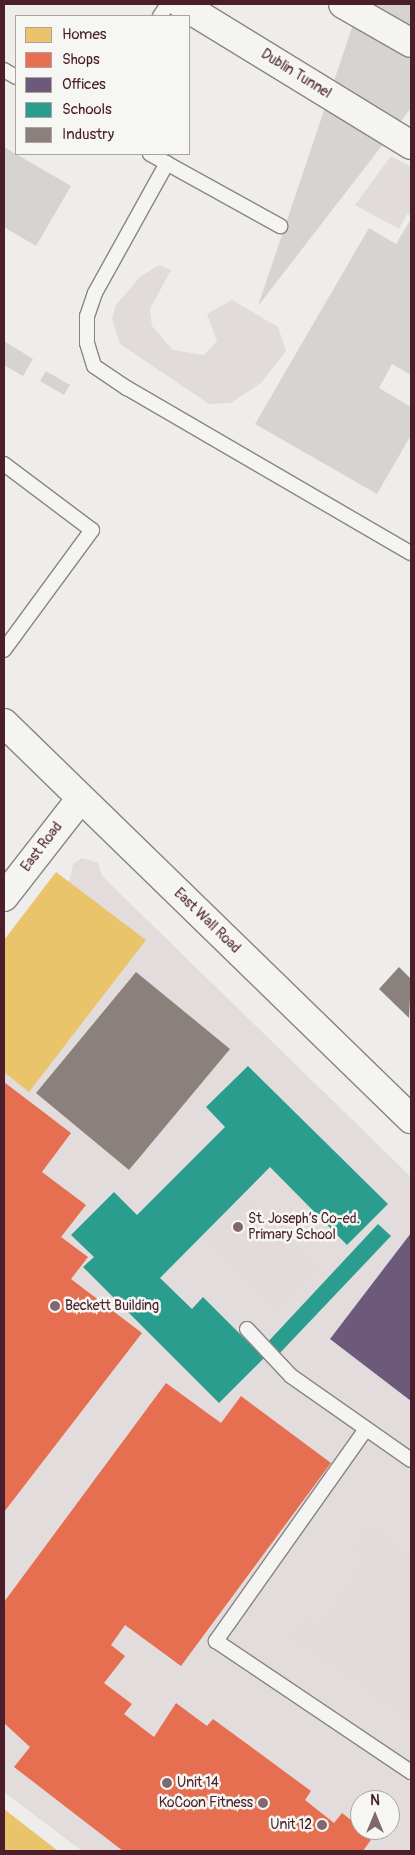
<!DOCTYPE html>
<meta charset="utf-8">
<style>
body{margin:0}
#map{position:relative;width:415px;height:1855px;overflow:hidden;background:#eeedeb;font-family:Pangolin,sans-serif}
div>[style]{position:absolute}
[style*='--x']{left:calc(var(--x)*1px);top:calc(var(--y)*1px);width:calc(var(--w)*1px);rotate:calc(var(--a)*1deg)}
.built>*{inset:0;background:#e2dddc}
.green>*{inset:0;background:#e1dcdb}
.homes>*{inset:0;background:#e9c46a}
.shops>*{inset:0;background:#e76f51}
.offices>*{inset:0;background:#6d597a}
.schools>*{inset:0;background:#2a9d8f}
.industry>*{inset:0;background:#8a817c}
.building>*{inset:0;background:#d6d3d2}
.roads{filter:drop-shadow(1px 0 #8c8385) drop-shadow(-1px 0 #8c8385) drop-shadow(0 1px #8c8385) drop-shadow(0 -1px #8c8385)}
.lane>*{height:14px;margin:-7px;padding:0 7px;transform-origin:7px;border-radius:7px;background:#f4f4f2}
.street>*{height:28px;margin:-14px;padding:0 14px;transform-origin:14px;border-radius:14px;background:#f4f4f2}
.secondary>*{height:28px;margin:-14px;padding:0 14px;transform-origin:14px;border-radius:14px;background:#f4f4f2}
.highway>*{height:28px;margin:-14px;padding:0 14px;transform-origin:14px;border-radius:14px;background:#f4f4f2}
.dots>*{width:14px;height:14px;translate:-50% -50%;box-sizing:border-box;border:2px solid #f6f6f2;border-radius:50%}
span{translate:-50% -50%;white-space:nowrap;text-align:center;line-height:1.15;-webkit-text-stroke:5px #f6f6f2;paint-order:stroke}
.street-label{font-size:14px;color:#4a1f2b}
.poi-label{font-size:14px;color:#4a1f2b}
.left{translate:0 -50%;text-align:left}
.right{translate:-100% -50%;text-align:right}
.frame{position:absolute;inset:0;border:5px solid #4a1f2b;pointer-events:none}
.legend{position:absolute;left:15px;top:15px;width:175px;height:140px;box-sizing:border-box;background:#f6f6f2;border:1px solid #b1a0a2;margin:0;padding:6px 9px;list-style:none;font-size:15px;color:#4a1f2b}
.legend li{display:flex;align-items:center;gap:10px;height:25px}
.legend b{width:25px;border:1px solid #b1a0a2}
.north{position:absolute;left:350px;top:1790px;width:50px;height:50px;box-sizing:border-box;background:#f6f6f2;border:1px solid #b1a0a2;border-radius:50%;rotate:0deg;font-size:14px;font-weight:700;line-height:20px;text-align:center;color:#4a1f2b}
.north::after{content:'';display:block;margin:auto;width:18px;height:22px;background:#83676e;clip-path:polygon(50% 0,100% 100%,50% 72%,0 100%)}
</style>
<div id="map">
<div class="built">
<i style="clip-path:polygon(evenodd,82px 858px,98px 863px,102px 876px,411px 1177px,411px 1851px,82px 1851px,4px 1792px,4px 965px,70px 879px,73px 864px,82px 858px,360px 1800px,390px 1800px,390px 1830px,360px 1830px,360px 1800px)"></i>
</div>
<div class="green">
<i style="clip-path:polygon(391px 156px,411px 167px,411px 216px,407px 214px,399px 229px,355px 205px)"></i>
<i style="clip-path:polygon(159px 265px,171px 270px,150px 309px,152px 326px,173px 350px,204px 355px,217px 341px,207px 314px,232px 300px,278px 327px,286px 351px,261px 383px,231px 403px,209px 404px,120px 344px,112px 319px,116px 305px,140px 277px)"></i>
<i style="clip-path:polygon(243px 1193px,320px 1267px,276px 1311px,200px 1237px)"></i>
<i style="clip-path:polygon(369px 1523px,411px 1553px,411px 1723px,289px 1637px,304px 1615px,318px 1624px,363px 1561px,349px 1551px)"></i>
</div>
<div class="homes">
<i style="clip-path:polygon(56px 872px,146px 940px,29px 1092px,4px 1072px,4px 940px)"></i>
<i style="clip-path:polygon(4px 1809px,58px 1851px,4px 1851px)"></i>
</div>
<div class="shops">
<i style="clip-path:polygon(4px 1082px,71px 1133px,42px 1172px,86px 1205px,61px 1237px,88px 1257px,71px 1279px,142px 1333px,4px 1512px)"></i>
<i style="clip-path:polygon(166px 1383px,221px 1423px,241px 1396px,331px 1463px,181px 1666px,125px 1625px,111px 1645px,125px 1656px,104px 1683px,132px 1704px,124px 1714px,154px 1737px,176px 1703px,207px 1726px,213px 1719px,311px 1791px,305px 1800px,334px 1823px,342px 1813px,373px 1837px,363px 1851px,123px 1851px,14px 1767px,30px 1747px,4px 1723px,4px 1602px)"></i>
</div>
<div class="offices">
<i style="clip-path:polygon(411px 1233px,411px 1401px,330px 1339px)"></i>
</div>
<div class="schools">
<i style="clip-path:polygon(248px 1066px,388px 1204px,347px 1245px,270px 1167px,160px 1278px,192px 1309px,203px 1297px,264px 1358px,219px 1403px,83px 1267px,94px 1257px,71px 1235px,114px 1192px,137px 1215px,225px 1127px,206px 1107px)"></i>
<i style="clip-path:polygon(378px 1224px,391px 1236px,278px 1355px,266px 1344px)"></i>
</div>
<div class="industry">
<i style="clip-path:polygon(399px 967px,411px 979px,409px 1018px,379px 989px)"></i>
<i style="clip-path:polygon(136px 972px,230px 1049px,129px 1170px,36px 1093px)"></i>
</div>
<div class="building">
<i style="clip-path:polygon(360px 4px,411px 4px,411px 108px,258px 306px)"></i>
<i style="clip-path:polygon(4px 147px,71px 186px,36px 246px,4px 227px)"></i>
<i style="clip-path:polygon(411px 219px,411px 375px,392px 364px,379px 388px,411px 407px,411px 435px,377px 494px,255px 424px,369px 228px,396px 244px)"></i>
<i style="clip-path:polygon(4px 341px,33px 359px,23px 376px,4px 365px)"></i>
<i style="clip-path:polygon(46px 371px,70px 385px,64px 395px,40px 381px)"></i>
</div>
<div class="roads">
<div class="lane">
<i style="--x:160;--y:16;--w:14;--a:-56"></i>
<i style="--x:4;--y:70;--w:14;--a:30"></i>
<i style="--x:150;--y:154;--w:149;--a:29"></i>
<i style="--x:167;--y:163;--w:149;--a:119"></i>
<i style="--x:95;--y:293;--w:24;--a:109"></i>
<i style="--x:87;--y:316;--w:27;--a:90"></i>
<i style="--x:87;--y:343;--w:24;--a:73"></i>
<i style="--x:94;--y:366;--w:40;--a:34"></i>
<i style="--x:127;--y:388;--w:328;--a:30.2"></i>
<i style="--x:4;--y:464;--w:110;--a:36.9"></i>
<i style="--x:92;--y:530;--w:149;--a:126.3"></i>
<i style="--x:247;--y:1329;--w:64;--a:46.9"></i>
<i style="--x:291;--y:1376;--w:146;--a:35"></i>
<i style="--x:366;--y:1429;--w:260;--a:125.3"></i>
<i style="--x:216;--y:1641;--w:235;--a:33.9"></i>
</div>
<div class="street">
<i style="--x:4;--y:897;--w:125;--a:-52.1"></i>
</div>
<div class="secondary">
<i style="--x:4;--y:723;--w:568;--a:44.22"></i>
</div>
<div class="highway">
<i style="--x:181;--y:4;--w:270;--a:31.5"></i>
<i style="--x:343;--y:4;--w:78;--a:29.8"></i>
</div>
</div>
<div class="dots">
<i style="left:238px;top:1227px;background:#83676e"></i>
<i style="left:55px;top:1306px;background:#83676e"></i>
<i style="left:167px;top:1783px;background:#83676e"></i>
<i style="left:263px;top:1803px;background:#83676e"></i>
<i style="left:322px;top:1825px;background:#83676e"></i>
</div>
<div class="street-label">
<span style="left:296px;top:74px;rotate:32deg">Dublin Tunnel</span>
<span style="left:42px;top:847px;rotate:-53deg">East Road</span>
<span style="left:207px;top:921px;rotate:44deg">East Wall Road</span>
</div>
<div class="poi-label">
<span class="left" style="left:248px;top:1227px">St. Joseph’s Co-ed.<br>Primary School</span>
<span class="left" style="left:65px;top:1306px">Beckett Building</span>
<span class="left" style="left:177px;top:1783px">Unit 14</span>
<span class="right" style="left:253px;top:1803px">KoCoon Fitness</span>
<span class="right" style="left:312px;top:1825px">Unit 12</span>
</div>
<div class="frame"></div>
<ul class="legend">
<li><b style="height:14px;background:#e9c46a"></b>Homes</li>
<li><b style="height:14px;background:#e76f51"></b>Shops</li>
<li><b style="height:14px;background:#6d597a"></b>Offices</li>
<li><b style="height:14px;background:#2a9d8f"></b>Schools</li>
<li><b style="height:14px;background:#8a817c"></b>Industry</li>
</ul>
<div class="north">N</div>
</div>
